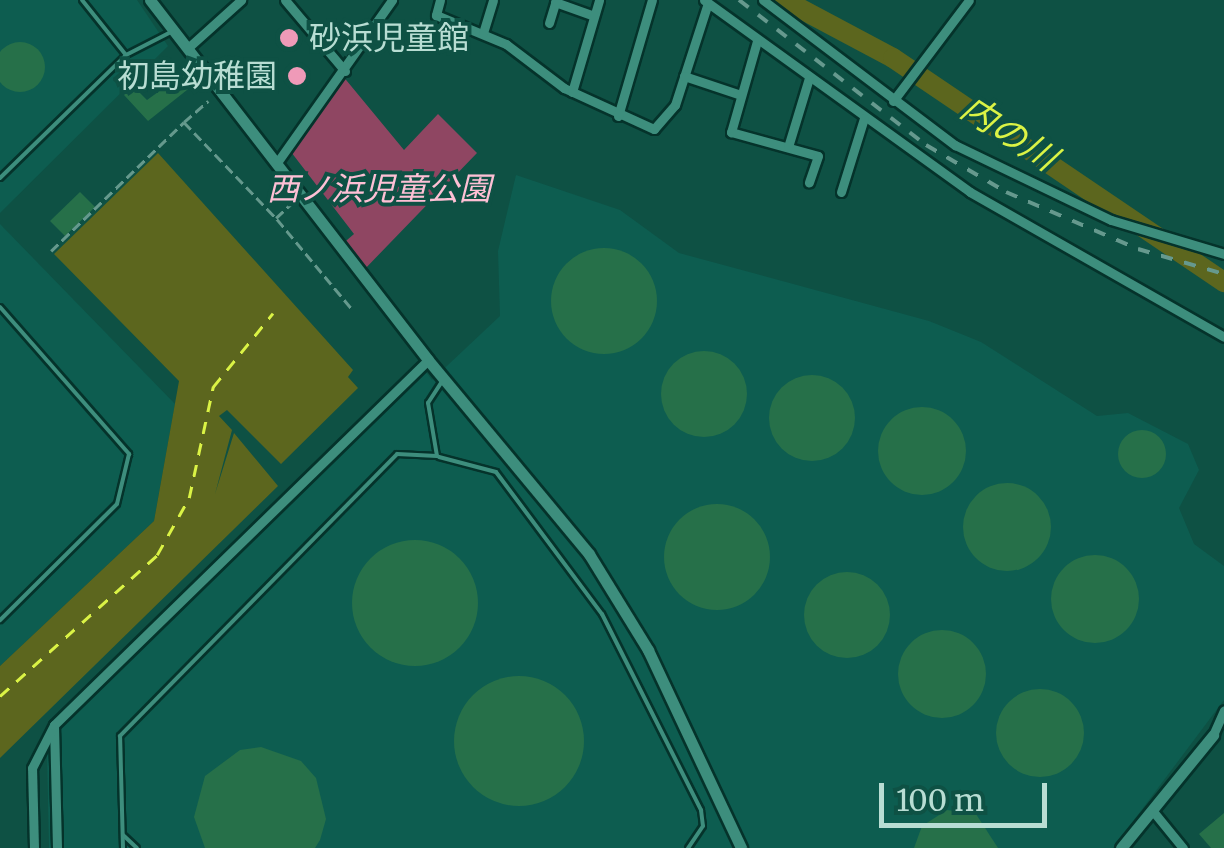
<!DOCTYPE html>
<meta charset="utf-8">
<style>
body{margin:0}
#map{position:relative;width:1224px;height:848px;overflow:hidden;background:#0e5144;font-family:Merriweather,"Noto Sans JP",serif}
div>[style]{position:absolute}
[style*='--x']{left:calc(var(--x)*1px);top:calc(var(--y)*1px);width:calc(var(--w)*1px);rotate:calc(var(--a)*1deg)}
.built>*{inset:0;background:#0d5d50}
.green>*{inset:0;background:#8f4662}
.water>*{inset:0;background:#5c661e}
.river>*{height:20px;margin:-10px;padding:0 10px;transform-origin:10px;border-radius:10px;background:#5c661e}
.ferry>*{height:2.5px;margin-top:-1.25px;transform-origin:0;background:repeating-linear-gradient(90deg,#dbf345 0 12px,transparent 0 22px)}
.building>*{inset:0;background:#267049}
.round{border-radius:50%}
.path>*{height:2.5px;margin-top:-1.25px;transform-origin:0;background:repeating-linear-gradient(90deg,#65998d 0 10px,transparent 0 15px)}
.roads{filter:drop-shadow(2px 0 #05332b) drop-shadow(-2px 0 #05332b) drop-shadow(0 2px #05332b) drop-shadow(0 -2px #05332b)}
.service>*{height:4px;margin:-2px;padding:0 2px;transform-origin:2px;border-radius:2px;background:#3d8e7d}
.minor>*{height:9px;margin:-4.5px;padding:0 4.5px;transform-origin:4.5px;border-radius:4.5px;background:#3d8e7d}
.tertiary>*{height:11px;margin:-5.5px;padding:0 5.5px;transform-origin:5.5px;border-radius:5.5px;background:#3d8e7d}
.rail>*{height:4px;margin-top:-2px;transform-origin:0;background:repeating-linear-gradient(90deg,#66998e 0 12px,transparent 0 24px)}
.dots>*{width:28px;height:28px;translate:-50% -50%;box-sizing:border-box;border:5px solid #0e5144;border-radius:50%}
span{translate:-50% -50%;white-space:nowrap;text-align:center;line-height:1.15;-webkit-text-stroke:8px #0e5144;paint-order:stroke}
.poi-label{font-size:32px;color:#b8ddd3}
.left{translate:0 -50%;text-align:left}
.right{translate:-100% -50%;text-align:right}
.park-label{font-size:32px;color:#fec0d5;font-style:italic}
.water-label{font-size:35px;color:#dbf345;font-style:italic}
.scale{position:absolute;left:879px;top:783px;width:168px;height:45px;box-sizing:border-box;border:5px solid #b8ddd3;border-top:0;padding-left:12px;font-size:30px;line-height:35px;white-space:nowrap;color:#b8ddd3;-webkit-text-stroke:8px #0e5144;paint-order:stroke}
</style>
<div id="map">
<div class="built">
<i style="clip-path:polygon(0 0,137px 0,168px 46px,0 213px)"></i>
<i style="clip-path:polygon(516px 175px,620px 210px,679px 253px,929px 321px,981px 342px,1097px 416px,1128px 413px,1188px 444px,1199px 470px,1179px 508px,1194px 544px,1224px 566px,1224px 700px,1113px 848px,49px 848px,47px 753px,64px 721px,425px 371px,432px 380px,500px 316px,498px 251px)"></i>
<i style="clip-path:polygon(0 224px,175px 404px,154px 521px,0 666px)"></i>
</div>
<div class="green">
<i style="clip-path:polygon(342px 75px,404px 150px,438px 114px,477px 153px,361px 273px,340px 246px,354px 234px,288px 148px)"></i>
</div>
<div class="water">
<i style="clip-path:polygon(158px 153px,353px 370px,348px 377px,358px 388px,281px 464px,227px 410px,219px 416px,232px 430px,215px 494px,234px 433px,278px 486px,0 758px,0 666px,154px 521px,179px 381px,54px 254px)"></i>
</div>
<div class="river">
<i style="--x:784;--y:0;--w:123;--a:28"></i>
<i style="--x:893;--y:58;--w:400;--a:34.1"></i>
</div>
<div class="ferry">
<i style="--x:0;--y:696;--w:211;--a:-41.9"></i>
<i style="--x:157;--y:555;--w:65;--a:-60.7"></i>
<i style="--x:189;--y:498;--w:114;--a:-77.8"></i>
<i style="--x:213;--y:387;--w:95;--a:-51"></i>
</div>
<div class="building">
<i class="round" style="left:-5px;top:42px;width:50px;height:50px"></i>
<i style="clip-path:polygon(183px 74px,192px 86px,148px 121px,124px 95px,133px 86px,147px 100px)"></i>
<i style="clip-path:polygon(80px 192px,95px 207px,65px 236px,50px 221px)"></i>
<i class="round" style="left:551px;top:248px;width:106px;height:106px"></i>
<i class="round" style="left:661px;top:351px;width:86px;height:86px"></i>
<i class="round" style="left:769px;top:375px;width:86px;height:86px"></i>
<i class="round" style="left:878px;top:407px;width:88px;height:88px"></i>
<i class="round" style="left:1118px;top:430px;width:48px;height:48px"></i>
<i class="round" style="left:963px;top:483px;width:88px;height:88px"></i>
<i class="round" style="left:664px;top:504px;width:106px;height:106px"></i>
<i class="round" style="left:352px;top:540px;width:126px;height:126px"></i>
<i class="round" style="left:1051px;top:555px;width:88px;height:88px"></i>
<i class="round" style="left:804px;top:572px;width:86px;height:86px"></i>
<i class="round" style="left:898px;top:630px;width:88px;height:88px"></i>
<i class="round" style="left:454px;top:676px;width:130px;height:130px"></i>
<i class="round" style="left:996px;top:689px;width:88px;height:88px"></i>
<i style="clip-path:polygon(261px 747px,301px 761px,316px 778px,326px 819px,320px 840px,315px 848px,205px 848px,194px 817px,205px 776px,240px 750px)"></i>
<i style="clip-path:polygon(947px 810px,976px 814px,998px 848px,914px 848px,922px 826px)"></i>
<i style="clip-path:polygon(1224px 813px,1224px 848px,1211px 848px,1199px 834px)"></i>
</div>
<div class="path">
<i style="--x:184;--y:122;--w:32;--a:-41"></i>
<i style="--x:277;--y:219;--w:117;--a:50.2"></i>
<i style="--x:51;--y:251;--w:185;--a:-44.1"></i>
<i style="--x:184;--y:122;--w:133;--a:46.2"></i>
<i style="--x:276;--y:218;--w:22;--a:-43"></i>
</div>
<div class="roads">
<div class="service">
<i style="--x:82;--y:0;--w:70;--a:51.3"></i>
<i style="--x:0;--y:178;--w:176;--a:-44.3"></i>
<i style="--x:126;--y:55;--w:51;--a:-27.1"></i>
<i style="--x:0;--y:307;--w:196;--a:48.7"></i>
<i style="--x:129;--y:454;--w:51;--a:103.5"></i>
<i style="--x:117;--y:504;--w:165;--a:135.2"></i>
<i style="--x:439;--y:457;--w:59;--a:14.7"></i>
<i style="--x:496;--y:472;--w:177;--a:53.3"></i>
<i style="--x:602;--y:614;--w:220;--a:63.2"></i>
<i style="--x:701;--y:810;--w:16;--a:83"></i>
<i style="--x:703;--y:826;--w:27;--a:124"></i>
<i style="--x:123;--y:835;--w:19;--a:43"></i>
<i style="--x:123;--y:848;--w:112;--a:-91.5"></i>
<i style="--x:120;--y:736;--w:395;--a:-45.5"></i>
<i style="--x:397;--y:454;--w:40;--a:2.9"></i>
<i style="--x:437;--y:456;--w:54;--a:-99.6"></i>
<i style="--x:428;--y:403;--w:24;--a:-57"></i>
</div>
<div class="minor">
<i style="--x:285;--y:0;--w:93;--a:49.8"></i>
<i style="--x:440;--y:0;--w:16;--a:105"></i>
<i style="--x:436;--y:15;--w:76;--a:22.5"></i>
<i style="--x:506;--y:44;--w:73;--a:37.2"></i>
<i style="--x:564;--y:88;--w:99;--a:24.5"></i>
<i style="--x:654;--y:129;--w:32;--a:-49"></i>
<i style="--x:675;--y:105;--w:107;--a:-72.1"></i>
<i style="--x:704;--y:0;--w:328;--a:35.8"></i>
<i style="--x:970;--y:192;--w:292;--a:29.7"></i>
<i style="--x:763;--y:0;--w:241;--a:37.1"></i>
<i style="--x:955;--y:145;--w:173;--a:25.7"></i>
<i style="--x:1111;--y:220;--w:118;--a:16.7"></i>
<i style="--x:555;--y:2;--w:41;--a:19.7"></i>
<i style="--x:549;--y:23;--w:24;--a:-73"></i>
<i style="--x:483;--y:33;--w:34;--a:-73"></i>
<i style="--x:757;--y:41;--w:95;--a:105.9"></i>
<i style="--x:731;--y:132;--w:90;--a:15.4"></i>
<i style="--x:818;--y:156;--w:28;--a:109"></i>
<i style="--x:190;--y:46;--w:69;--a:-42"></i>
<i style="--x:684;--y:76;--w:60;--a:18.4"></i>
<i style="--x:572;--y:92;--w:96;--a:-73.6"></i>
<i style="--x:893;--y:101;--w:126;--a:-53"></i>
<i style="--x:618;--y:116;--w:121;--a:-73.7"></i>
<i style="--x:788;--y:147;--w:72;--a:-73.1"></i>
<i style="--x:276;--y:164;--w:201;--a:-54.7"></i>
<i style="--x:841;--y:192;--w:77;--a:-72.7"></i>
<i style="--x:54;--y:725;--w:123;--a:88.6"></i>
<i style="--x:1213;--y:735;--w:27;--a:-66"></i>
<i style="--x:1152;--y:810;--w:49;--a:50.8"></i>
<i style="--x:34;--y:848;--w:80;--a:-91.4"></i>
<i style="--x:32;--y:768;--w:48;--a:-62.9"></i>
<i style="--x:54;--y:725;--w:523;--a:-44.3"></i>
</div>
<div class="tertiary">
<i style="--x:150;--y:0;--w:455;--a:52.3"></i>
<i style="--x:428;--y:360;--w:252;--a:50.3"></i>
<i style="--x:589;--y:554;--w:113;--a:58.4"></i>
<i style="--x:648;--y:650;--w:219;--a:64.8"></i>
<i style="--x:1121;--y:848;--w:146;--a:-50.8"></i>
</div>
</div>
<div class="rail">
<i style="--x:739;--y:0;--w:237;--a:37.8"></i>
<i style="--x:926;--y:145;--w:93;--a:30.4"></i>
<i style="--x:1006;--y:192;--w:144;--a:23.4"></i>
<i style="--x:1138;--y:249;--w:90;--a:16.2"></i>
</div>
<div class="dots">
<i style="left:289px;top:38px;background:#ef9ab8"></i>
<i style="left:297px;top:76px;background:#ef9ab8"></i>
</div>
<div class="poi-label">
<span class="left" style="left:309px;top:38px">砂浜児童館</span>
<span class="right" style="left:277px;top:76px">初島幼稚園</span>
</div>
<div class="park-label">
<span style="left:379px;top:189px">西ノ浜児童公園</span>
</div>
<div class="water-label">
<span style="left:1009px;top:133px;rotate:33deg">内の川</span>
</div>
<div class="scale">100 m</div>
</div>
